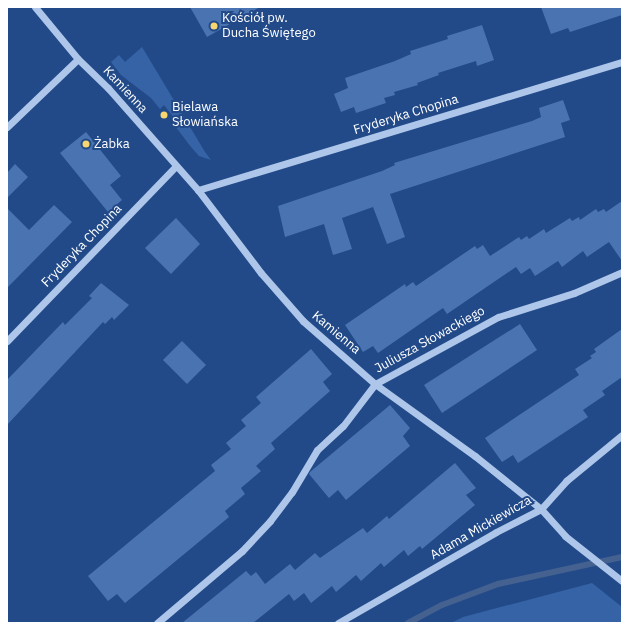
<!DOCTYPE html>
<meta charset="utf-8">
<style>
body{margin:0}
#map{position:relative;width:629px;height:630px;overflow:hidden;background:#224a89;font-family:"IBM Plex Sans",sans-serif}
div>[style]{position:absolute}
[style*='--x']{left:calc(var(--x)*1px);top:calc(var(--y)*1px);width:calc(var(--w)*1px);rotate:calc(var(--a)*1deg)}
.green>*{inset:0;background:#3563a6}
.stream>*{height:6px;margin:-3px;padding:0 3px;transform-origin:3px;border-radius:3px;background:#44618f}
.building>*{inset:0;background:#4a73b1}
.minor>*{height:7px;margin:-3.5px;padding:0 3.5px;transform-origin:3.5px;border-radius:3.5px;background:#adc6ea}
.dots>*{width:11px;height:11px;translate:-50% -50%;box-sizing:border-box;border:2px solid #224a89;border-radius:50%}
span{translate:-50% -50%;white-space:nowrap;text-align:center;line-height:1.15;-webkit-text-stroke:4px #224a89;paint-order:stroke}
.poi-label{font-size:13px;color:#fff}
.left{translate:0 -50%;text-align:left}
.street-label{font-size:13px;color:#fff}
.frame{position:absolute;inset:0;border:8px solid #fff;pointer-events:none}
</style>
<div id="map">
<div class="green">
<i style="clip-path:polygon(142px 47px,205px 152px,211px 160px,199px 156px,191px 147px,172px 122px,175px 119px,164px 105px,160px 109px,151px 98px,121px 75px,111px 62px,119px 55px,125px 62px)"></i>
<i style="clip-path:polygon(592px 583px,622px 607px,622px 623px,451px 623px,463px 617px)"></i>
</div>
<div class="stream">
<i style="--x:408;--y:623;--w:38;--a:-28"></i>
<i style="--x:442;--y:605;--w:60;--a:-20.6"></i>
<i style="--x:498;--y:584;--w:127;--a:-12.3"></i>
</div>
<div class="building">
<i style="clip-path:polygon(190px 7px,260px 7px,207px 37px)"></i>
<i style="clip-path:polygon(541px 7px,622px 7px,622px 15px,570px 32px,568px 28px,551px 34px)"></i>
<i style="clip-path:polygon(482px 25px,494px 60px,477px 66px,476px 61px,438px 73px,439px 75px,417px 83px,418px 85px,394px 92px,395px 95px,384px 98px,386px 103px,356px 113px,354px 107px,341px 112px,334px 94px,348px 88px,345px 78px,395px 61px,411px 54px,410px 51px,448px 39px,447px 36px)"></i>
<i style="clip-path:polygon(563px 100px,570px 120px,561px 123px,565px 137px,390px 194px,405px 237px,387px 244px,373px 207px,342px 218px,352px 249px,333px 255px,324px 224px,285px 237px,278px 206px,382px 171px,395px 165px,394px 163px,532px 121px,541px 117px,539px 108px)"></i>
<i style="clip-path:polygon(86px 132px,121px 176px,110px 185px,122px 200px,108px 212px,60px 153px)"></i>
<i style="clip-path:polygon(15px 164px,28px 177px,7px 198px,7px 173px)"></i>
<i style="clip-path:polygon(622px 201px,622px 261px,609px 242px,587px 257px,583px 251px,562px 267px,558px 261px,535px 276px,530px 268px,521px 274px,516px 267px,447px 314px,443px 308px,378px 353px,373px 346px,363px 352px,345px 325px,405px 284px,406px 287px,413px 282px,416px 286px,475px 246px,477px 249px,483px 245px,490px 256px,519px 237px,521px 240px,527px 236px,529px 239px,544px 229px,546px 233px,570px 218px,572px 221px,579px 217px,580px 220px,596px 209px,598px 212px,604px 209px,606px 212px)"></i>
<i style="clip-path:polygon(54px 205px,72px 222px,7px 288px,7px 208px,29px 230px)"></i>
<i style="clip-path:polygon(176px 218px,200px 244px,171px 274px,145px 248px)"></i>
<i style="clip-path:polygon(101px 283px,129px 305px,114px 320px,112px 317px,105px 324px,103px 322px,7px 425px,7px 380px,63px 322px,65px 325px,92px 298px,89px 296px)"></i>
<i style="clip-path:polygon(520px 324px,537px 350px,442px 413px,424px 385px)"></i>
<i style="clip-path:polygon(622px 329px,622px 377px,602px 391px,605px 395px,583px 410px,588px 417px,518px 463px,513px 455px,502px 462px,485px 438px,579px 375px,575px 369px,592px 358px,590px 356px,596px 352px,594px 349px)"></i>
<i style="clip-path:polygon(182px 341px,206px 365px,187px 384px,163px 360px)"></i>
<i style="clip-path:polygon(311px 349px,332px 374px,323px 382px,330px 391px,271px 443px,275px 449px,256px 466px,261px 471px,241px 488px,245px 494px,225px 511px,229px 517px,125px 603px,117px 594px,108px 601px,88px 576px,215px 471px,211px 465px,231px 449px,226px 443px,246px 426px,241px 420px,261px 403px,256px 397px)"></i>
<i style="clip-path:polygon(390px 405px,410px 428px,403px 436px,410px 446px,346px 500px,338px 490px,329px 498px,309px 474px,310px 472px)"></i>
<i style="clip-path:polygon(455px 463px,476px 488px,466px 495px,475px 505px,422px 549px,420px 546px,408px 556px,404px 550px,384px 567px,381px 563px,361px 581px,356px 575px,336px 592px,332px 586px,311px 603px,304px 593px,294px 601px,289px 594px,253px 623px,182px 623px,246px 571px,251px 576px,256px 572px,265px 584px,290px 564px,295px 570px,315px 553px,320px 558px,363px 528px,367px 533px,387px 516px,389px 519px)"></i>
</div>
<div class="minor">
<i style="--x:35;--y:7;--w:67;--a:50.4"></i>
<i style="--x:78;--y:59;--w:42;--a:44"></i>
<i style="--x:108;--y:88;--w:136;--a:48.6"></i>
<i style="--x:198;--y:190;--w:104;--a:52.8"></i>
<i style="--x:261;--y:273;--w:64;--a:48.8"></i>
<i style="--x:303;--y:321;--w:96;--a:41.2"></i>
<i style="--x:375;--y:384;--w:123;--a:35.8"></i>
<i style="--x:475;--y:456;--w:85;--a:38.8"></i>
<i style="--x:541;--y:509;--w:36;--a:48"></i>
<i style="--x:565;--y:536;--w:73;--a:38.3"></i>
<i style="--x:7;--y:127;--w:98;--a:-43.8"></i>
<i style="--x:198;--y:190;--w:443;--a:-16.8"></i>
<i style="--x:7;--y:341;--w:242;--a:-46"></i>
<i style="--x:157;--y:623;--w:111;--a:-40.3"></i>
<i style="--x:242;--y:551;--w:41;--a:-47"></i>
<i style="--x:270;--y:521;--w:36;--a:-53"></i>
<i style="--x:292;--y:492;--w:49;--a:-59.2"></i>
<i style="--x:317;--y:450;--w:35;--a:-43"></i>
<i style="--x:343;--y:426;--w:53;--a:-52.7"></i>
<i style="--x:375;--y:384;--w:140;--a:-28.6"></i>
<i style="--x:498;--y:317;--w:80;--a:-17.5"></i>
<i style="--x:574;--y:293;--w:52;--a:-23.6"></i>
<i style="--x:338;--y:623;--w:182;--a:-29.9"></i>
<i style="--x:496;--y:532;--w:51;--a:-27.1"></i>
<i style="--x:541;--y:509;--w:38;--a:-48"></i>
<i style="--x:566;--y:481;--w:72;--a:-39.4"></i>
</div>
<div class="dots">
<i style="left:214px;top:26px;background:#f7d66f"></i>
<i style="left:164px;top:115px;background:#f7d66f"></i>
<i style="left:86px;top:144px;background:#f7d66f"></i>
</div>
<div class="poi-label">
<span class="left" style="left:222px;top:26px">Kościół pw.<br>Ducha Świętego</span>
<span class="left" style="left:172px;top:115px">Bielawa<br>Słowiańska</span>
<span class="left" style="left:94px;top:144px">Żabka</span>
</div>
<div class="street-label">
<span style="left:125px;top:90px;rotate:47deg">Kamienna</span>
<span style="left:406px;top:115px;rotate:-17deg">Fryderyka Chopina</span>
<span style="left:82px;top:246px;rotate:-46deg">Fryderyka Chopina</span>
<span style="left:336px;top:333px;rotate:40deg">Kamienna</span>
<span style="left:430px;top:340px;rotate:-29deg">Juliusza Słowackiego</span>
<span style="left:481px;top:528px;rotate:-30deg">Adama Mickiewicza</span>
</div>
<div class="frame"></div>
</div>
